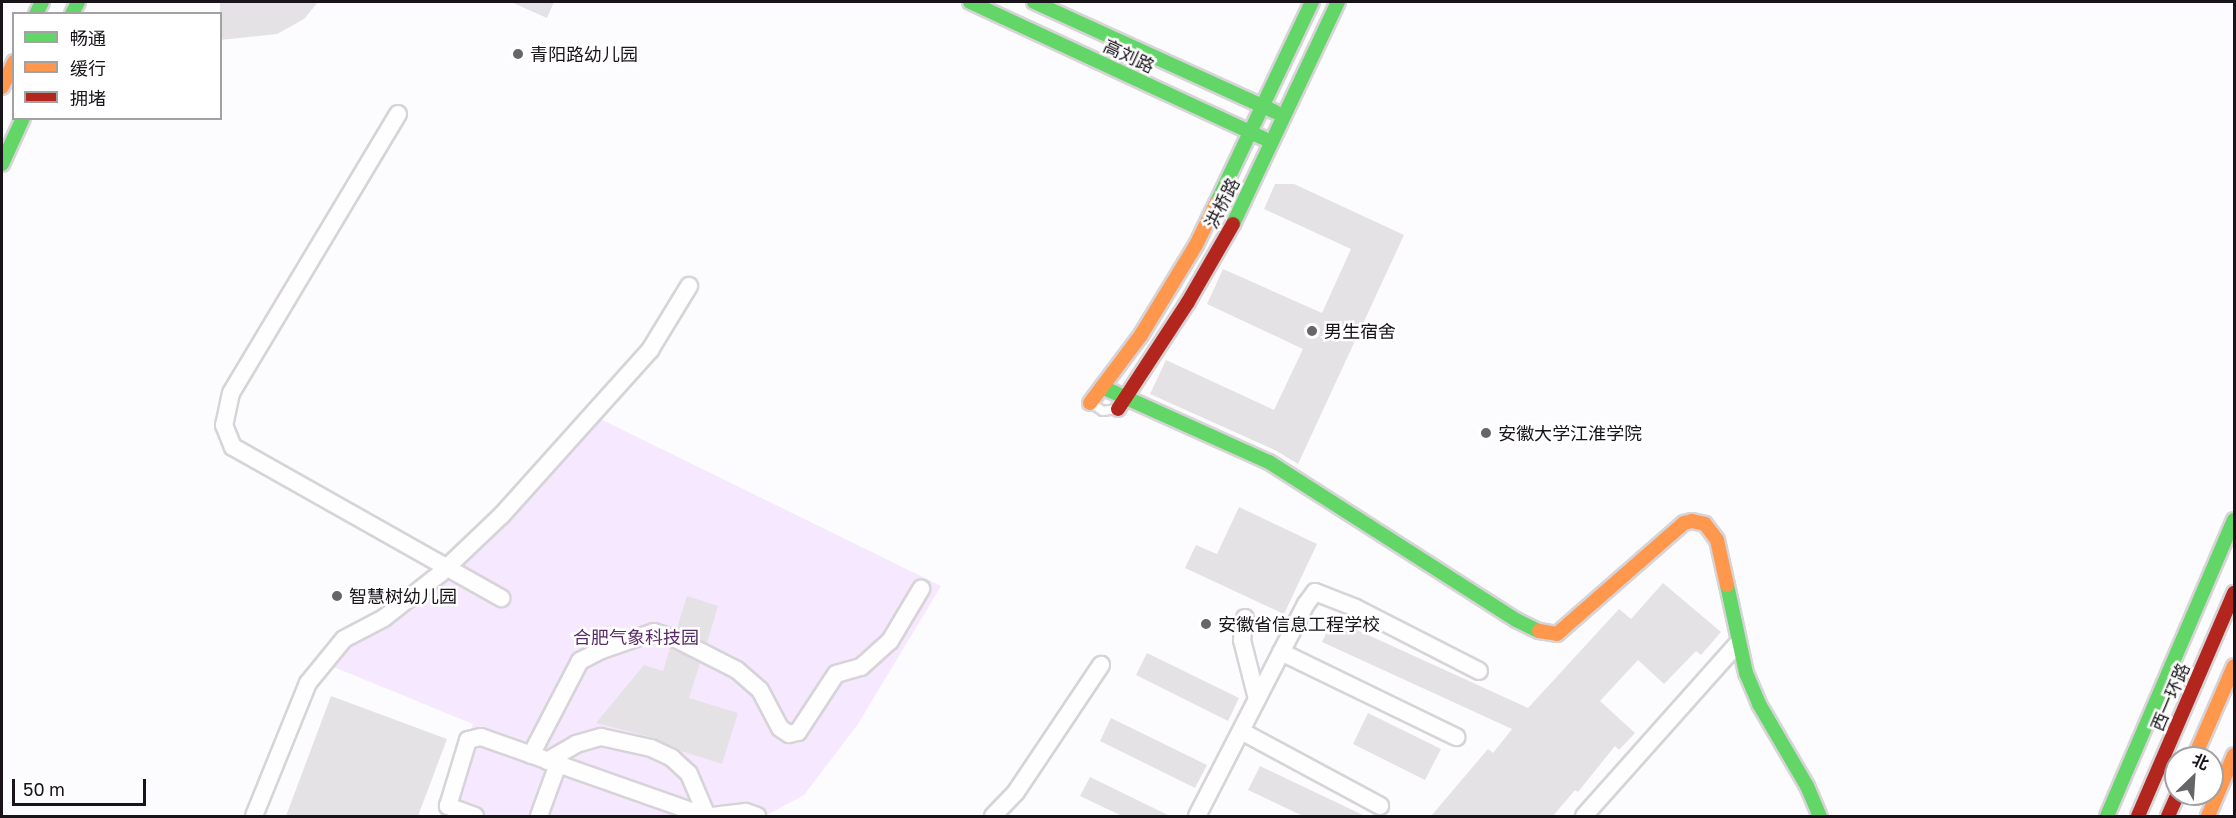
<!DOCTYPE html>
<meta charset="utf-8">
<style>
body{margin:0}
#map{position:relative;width:2236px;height:818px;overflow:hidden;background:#fcfbfd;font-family:"Golos Text","Noto Sans SC",sans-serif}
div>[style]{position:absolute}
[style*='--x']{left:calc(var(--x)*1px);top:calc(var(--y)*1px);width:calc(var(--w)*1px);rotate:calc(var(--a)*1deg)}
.green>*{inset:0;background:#f6e8fe}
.building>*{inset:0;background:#e5e2e6}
.roads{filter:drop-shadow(2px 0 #d7d4d8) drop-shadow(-2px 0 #d7d4d8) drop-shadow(0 2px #d7d4d8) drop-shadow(0 -2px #d7d4d8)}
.lane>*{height:8px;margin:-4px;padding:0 4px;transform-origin:4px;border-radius:4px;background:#fffeff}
.street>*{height:16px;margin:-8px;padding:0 8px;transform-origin:8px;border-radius:8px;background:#fffeff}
.fast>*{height:14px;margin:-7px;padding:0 7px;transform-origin:7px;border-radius:7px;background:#63d668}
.slow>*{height:14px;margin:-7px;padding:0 7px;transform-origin:7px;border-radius:7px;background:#ff974d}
.jam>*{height:14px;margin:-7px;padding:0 7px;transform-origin:7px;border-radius:7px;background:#b3261e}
.dots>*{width:16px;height:16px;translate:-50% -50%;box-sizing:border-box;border:3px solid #fff;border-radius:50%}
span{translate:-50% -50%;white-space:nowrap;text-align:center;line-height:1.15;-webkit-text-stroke:5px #fff;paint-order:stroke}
.poi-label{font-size:18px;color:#18141a}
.left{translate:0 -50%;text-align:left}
.street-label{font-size:18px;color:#18141a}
.park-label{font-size:18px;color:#582c69}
.frame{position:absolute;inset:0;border:3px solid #18141a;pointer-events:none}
.legend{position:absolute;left:12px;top:12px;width:210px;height:108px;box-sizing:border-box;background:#fff;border:2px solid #a3a1a3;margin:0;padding:8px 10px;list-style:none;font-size:18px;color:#18141a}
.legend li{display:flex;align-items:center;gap:12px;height:30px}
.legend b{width:30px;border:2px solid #a3a1a3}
.north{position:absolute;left:2164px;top:746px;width:60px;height:60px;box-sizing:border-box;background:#fff;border:2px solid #a3a1a3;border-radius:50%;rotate:25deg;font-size:16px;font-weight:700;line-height:24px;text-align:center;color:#18141a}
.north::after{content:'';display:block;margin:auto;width:21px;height:27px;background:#686569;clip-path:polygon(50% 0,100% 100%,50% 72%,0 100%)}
.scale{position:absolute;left:12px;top:779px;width:134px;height:27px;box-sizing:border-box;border:3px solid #18141a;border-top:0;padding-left:8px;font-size:18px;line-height:21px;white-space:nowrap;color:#18141a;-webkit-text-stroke:4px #fff;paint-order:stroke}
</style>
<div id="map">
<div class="green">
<i style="clip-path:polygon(592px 415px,941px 586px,858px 724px,804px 795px,765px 816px,445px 816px,473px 724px,324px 663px,441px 573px)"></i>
</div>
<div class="building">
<i style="clip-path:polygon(220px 2px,318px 2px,304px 19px,277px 34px,220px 40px)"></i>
<i style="clip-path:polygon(511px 2px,554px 2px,547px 18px)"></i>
<i style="clip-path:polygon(1275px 184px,1294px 184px,1404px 235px,1298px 464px,1275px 450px,1150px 394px,1166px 360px,1274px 410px,1303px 349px,1207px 304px,1223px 269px,1322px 313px,1351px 249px,1264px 209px)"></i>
<i style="clip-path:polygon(1239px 507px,1317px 544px,1284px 614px,1185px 568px,1196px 545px,1217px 554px)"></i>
<i style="clip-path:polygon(1663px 583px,1721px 632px,1701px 655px,1696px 651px,1664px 684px,1638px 660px,1600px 701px,1635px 733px,1619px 750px,1615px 746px,1578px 792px,1575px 790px,1553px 816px,1431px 816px,1488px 749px,1493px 753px,1512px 729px,1322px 642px,1333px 619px,1528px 708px,1619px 609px,1631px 619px)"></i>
<i style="clip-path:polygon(687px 596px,718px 606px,707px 643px,677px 628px)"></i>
<i style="clip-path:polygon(670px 648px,700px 663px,689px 698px,738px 713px,722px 764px,678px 750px,654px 738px,596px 723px,644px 665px,663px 671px)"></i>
<i style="clip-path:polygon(1147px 653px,1239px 698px,1228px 721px,1136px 675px)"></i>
<i style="clip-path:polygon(331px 696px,447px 739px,418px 816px,286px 816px)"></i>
<i style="clip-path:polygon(1368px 713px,1441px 749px,1425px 780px,1353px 744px)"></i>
<i style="clip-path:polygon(1111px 718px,1207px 765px,1195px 788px,1100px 741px)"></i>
<i style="clip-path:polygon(1260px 766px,1365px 816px,1303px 816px,1248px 790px)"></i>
<i style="clip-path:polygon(1090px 777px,1170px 816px,1122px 816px,1080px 796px)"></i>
</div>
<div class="roads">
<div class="lane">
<i style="--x:1091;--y:403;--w:14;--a:34"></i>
<i style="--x:1103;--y:411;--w:14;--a:-8"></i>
</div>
<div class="street">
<i style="--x:398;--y:114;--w:325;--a:120.9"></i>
<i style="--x:231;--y:393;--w:33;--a:102"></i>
<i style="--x:224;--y:425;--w:24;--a:68"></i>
<i style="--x:233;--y:447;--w:308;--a:29.4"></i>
<i style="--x:1245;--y:618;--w:22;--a:98"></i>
<i style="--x:1242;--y:640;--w:61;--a:75.7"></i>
<i style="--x:1281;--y:652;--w:195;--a:25.9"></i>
<i style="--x:1241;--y:731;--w:158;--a:28.3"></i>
<i style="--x:531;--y:755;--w:106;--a:-62.5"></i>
<i style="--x:580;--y:661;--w:25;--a:-27"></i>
<i style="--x:602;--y:650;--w:55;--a:-19.1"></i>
<i style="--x:654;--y:632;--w:23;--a:18"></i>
<i style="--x:676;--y:639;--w:68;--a:26.9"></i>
<i style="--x:737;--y:670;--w:30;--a:41"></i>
<i style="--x:760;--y:690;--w:43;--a:62.2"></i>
<i style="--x:780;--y:728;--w:11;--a:34"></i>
<i style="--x:789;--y:734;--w:9;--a:-13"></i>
<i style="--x:798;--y:732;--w:69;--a:-56.8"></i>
<i style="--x:836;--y:674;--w:26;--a:-16"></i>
<i style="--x:861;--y:667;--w:39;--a:-42"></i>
<i style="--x:890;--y:641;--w:61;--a:-59.2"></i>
<i style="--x:547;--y:761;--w:34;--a:-30"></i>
<i style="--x:576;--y:744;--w:26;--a:-16"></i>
<i style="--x:601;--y:737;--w:51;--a:12.4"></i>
<i style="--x:651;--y:748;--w:23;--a:25"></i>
<i style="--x:672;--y:758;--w:23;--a:43"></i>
<i style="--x:689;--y:774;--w:46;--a:66.8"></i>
<i style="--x:254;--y:816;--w:144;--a:-67.9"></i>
<i style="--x:308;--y:683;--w:57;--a:-50.7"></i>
<i style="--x:344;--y:639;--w:45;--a:-27.7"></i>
<i style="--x:384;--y:618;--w:73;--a:-38.3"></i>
<i style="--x:441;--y:573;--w:84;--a:-43.6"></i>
<i style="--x:502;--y:515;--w:222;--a:-48.1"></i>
<i style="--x:650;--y:350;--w:75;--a:-58.6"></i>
<i style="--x:475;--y:816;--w:29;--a:-160"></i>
<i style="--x:448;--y:806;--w:69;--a:-73.1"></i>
<i style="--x:468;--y:740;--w:13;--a:-13"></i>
<i style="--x:481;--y:737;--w:238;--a:19.4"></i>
<i style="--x:539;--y:816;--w:55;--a:-69.9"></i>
<i style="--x:712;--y:816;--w:34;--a:-7"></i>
<i style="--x:746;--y:812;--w:12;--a:20"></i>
<i style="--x:993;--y:816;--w:33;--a:-46"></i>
<i style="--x:1016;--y:792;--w:153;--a:-56.2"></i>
<i style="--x:1197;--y:816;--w:238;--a:-62.8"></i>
<i style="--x:1306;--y:604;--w:15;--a:-53"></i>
<i style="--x:1315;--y:592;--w:44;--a:21.3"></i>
<i style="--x:1356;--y:608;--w:138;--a:27.1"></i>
<i style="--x:1584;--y:816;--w:232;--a:-48.3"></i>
</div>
<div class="fast">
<i style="--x:970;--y:2;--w:323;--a:24.9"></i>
<i style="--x:1034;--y:2;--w:265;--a:24.5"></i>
<i style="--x:36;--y:14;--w:13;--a:-63"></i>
<i style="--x:72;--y:14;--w:13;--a:-63"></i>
<i style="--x:2;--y:164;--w:51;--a:-65.5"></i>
<i style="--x:1216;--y:204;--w:224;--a:-64.6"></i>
<i style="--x:1233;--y:224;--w:246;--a:-64.7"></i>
<i style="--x:1102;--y:387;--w:183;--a:24.2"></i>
<i style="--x:1269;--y:462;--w:293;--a:32.6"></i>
<i style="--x:1516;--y:620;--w:25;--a:26"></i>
<i style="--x:1727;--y:585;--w:90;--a:77.8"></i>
<i style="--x:1746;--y:673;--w:34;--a:67"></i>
<i style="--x:1759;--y:704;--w:95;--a:59.7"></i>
<i style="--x:1807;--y:786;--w:33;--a:67"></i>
<i style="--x:2107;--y:816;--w:322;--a:-66.8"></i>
</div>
<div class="slow">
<i style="--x:2;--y:87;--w:28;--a:-64"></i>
<i style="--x:1090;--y:403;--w:85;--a:-53.1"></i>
<i style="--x:1141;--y:335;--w:105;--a:-58.6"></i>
<i style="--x:1196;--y:245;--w:46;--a:-64"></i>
<i style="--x:1539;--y:631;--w:18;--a:9"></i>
<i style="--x:1557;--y:634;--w:169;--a:-41.2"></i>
<i style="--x:1684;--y:523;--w:8;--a:-14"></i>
<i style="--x:1692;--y:521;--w:13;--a:13"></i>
<i style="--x:1705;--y:524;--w:20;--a:53"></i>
<i style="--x:1717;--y:540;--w:46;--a:77.5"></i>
<i style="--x:2194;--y:758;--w:100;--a:-66.5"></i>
<i style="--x:2208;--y:816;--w:66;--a:-66.9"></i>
</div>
<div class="jam">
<i style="--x:1118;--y:409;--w:128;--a:-56.8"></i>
<i style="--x:1188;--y:302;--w:90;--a:-60"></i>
<i style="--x:2138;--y:816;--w:243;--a:-66.7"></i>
<i style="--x:2168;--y:816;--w:24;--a:-66"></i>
</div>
</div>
<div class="dots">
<i style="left:518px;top:54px;background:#686569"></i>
<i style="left:1312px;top:331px;background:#686569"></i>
<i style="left:1486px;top:433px;background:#686569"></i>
<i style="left:337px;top:596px;background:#686569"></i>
<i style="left:1206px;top:624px;background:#686569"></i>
</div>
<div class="poi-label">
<span class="left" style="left:530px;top:54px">青阳路幼儿园</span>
<span class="left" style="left:1324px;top:331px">男生宿舍</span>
<span class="left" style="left:1498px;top:433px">安徽大学江淮学院</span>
<span class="left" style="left:349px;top:596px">智慧树幼儿园</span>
<span class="left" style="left:1218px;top:624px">安徽省信息工程学校</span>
</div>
<div class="street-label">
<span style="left:1129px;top:56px;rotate:25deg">高刘路</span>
<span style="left:1222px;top:203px;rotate:-63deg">洪桥路</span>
<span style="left:2170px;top:697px;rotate:-67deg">西一环路</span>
</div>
<div class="park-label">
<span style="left:636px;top:637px">合肥气象科技园</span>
</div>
<div class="frame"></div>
<ul class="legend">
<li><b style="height:8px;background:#63d668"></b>畅通</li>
<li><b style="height:8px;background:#ff974d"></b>缓行</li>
<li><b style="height:8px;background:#b3261e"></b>拥堵</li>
</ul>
<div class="north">北</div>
<div class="scale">50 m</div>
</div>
